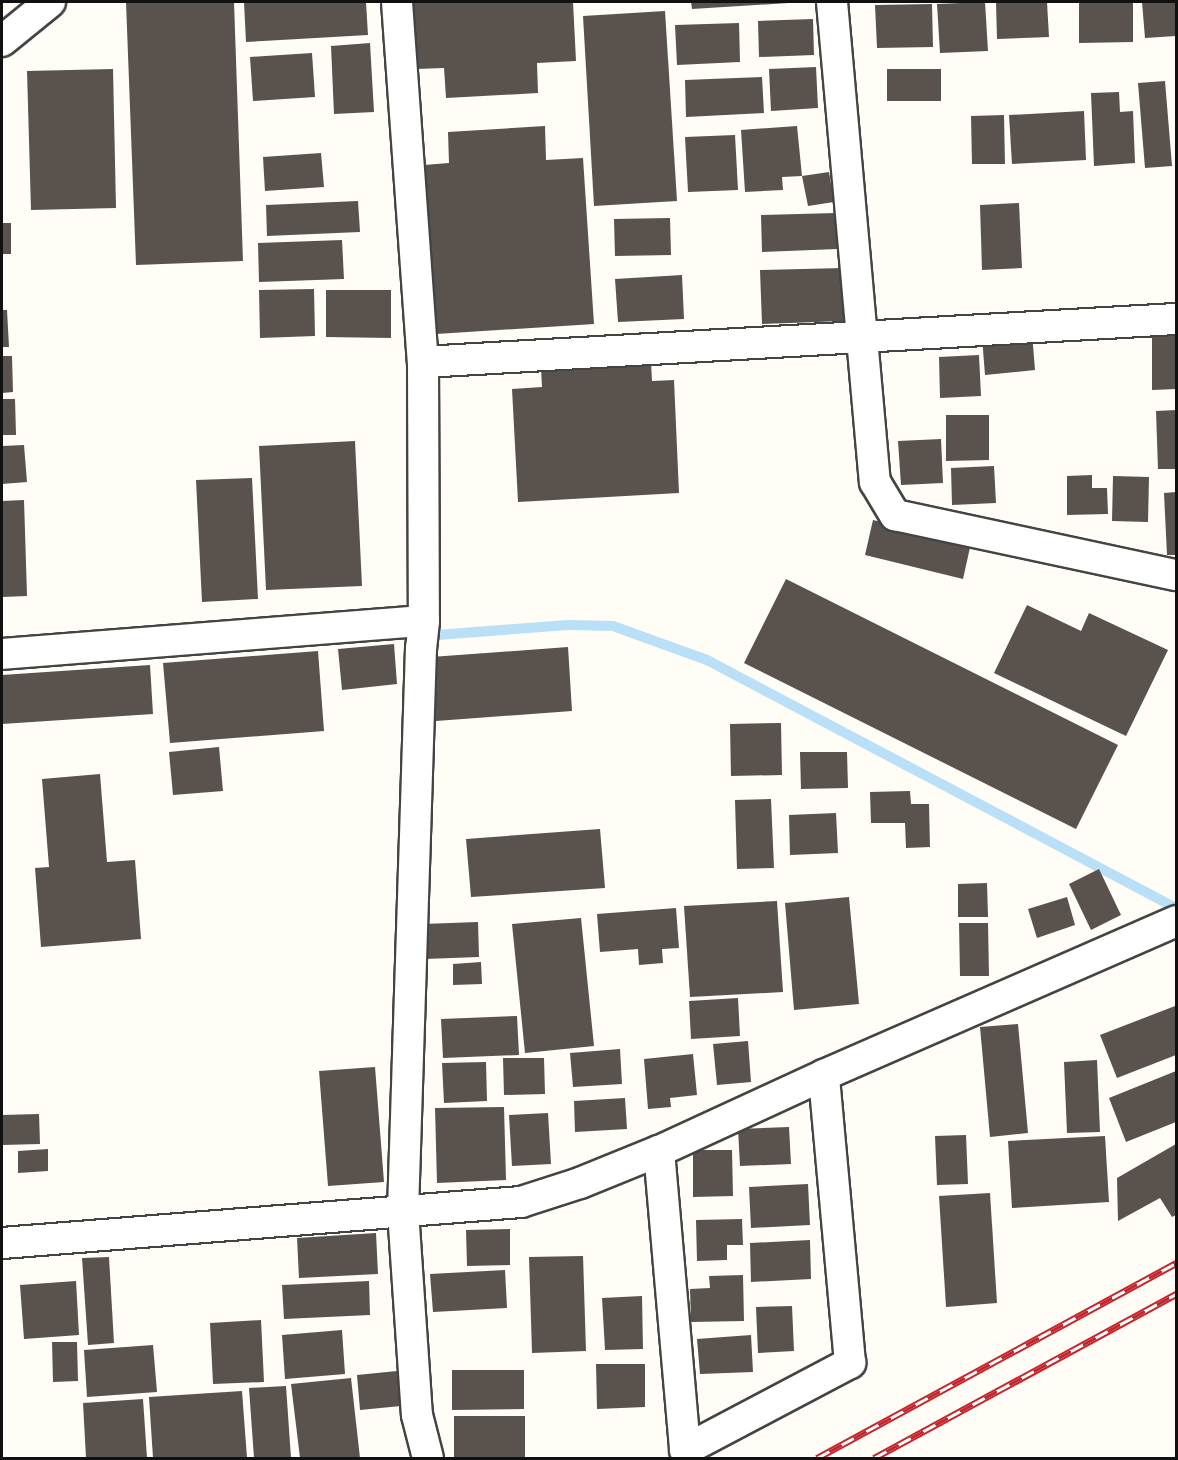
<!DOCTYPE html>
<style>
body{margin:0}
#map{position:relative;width:1178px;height:1460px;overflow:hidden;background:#fffdf5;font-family:"Times New Roman",serif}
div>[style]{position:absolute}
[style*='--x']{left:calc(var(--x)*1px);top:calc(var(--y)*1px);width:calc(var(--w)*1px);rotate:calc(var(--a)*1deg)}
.stream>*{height:10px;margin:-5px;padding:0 5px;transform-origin:5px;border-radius:5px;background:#b9e0f7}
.building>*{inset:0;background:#5a524d}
.roads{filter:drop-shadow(2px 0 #444) drop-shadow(-2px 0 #444) drop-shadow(0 2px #444) drop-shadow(0 -2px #444)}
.street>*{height:30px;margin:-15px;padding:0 15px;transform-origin:15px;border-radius:15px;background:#fff}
.rail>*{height:7px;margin-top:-3.5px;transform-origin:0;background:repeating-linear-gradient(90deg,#fff 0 14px,#c4262e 0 28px);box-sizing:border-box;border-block:2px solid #c4262e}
span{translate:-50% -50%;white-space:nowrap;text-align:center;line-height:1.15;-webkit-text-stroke:6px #fff;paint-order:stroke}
.frame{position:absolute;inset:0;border:3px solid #111;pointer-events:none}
</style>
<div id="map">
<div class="stream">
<i style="--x:424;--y:636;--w:144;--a:-4.4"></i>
<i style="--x:568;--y:625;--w:45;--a:1.3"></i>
<i style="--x:613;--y:626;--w:100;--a:19.9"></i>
<i style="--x:707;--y:660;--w:531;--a:27.87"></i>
</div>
<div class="building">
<i style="clip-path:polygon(126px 2px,234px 2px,243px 261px,136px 265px)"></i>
<i style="clip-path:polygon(244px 2px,366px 2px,368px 35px,246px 42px)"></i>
<i style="clip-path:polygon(413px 2px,573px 2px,576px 61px,537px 63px,538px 93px,446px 98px,444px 68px,416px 69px)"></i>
<i style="clip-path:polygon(691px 2px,788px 2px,788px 3px,692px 9px)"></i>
<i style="clip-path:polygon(985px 2px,988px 51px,940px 53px,937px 4px)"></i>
<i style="clip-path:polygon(996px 2px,1047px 2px,1049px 37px,997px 39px)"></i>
<i style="clip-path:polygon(1079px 2px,1133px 2px,1133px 42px,1079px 43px)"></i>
<i style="clip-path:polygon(1142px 2px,1176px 2px,1176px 36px,1145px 38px)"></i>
<i style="clip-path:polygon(932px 4px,933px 47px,877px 48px,875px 5px)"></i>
<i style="clip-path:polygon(665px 11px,677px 201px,594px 206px,583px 16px)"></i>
<i style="clip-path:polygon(813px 19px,814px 55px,759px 57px,758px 21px)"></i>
<i style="clip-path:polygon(739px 23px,740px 62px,677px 65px,675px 25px)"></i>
<i style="clip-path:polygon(370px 43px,374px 112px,334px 114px,331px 46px)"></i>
<i style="clip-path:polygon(312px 53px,315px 97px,253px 101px,250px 57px)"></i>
<i style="clip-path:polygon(816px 67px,818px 108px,771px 111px,769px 69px)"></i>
<i style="clip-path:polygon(113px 69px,116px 208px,31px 210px,27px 71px)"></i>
<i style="clip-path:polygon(887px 69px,941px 69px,941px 101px,887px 101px)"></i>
<i style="clip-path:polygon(762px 77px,764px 113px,686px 117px,685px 80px)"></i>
<i style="clip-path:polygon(1165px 81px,1172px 166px,1145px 168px,1138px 83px)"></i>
<i style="clip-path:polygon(1119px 92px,1120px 112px,1133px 111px,1135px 163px,1094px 166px,1091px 93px)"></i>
<i style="clip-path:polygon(1084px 111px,1086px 160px,1012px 164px,1009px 115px)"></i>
<i style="clip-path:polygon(1004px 115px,1005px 164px,972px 164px,971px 116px)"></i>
<i style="clip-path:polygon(545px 126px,546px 160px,583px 158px,594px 324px,436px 334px,424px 165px,449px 163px,448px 132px)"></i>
<i style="clip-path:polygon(797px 126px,802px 176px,782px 177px,783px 190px,745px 192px,741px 130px)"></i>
<i style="clip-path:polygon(735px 135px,738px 190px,688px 192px,685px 137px)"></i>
<i style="clip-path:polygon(321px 153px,324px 187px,265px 191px,263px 157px)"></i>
<i style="clip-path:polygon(829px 172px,834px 202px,808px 206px,802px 176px)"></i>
<i style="clip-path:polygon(358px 201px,360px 232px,267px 236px,266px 205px)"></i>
<i style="clip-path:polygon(1019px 203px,1022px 268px,982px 270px,980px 205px)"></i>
<i style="clip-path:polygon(836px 213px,837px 249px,762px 252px,761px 215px)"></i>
<i style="clip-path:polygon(670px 218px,671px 255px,615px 256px,614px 219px)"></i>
<i style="clip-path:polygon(2px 223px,11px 223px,11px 254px,2px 254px)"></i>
<i style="clip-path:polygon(342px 240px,344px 279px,259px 282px,258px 243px)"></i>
<i style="clip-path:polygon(843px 268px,844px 321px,762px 324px,760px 270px)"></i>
<i style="clip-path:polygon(682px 275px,684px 319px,618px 322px,615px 279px)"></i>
<i style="clip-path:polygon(314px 289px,315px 336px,260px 338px,259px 290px)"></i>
<i style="clip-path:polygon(326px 290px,391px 290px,391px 338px,326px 337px)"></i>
<i style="clip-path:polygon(2px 310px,7px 310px,9px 347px,2px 347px)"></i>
<i style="clip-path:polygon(1152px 332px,1176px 332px,1176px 389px,1152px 390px)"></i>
<i style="clip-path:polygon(1032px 333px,1035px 370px,985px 375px,982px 337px)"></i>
<i style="clip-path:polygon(979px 355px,981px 396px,940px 398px,939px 357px)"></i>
<i style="clip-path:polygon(2px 356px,12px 356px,13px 392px,2px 393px)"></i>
<i style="clip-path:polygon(651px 362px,652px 381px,674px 380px,679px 493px,518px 502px,512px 389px,542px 387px,541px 368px)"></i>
<i style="clip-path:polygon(2px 399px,15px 399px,16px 435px,2px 435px)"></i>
<i style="clip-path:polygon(1176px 410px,1176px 469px,1158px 469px,1156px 411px)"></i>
<i style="clip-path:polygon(946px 415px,989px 415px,989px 460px,946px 461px)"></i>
<i style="clip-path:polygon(941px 439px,943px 483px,901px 485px,898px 441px)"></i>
<i style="clip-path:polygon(355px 441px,362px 586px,266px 590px,259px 446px)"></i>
<i style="clip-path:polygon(24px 445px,27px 482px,2px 484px,2px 446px)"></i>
<i style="clip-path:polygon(994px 466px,996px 503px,952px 505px,951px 468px)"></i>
<i style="clip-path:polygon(1092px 475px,1092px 488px,1107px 488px,1108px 514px,1067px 515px,1067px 476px)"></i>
<i style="clip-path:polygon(1113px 476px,1149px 477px,1148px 522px,1112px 521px)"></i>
<i style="clip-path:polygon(252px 478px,258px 599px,202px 602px,196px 480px)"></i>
<i style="clip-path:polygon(1176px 492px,1176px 555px,1167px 555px,1164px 493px)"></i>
<i style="clip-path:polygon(24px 500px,27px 596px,2px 597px,2px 501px)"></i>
<i style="clip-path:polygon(873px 520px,971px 543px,963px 579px,865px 555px)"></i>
<i style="clip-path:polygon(786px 579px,1118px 745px,1076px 829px,744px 663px)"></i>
<i style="clip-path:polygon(1027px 605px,1081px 631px,1089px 613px,1168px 650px,1126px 736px,994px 673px)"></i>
<i style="clip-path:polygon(394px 644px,397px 684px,342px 690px,338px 649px)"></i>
<i style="clip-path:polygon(568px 647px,572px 711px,436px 721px,431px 657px)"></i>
<i style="clip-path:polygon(318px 651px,324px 731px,170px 743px,163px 663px)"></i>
<i style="clip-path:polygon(150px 665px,153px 714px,2px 724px,2px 675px)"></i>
<i style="clip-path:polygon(781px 723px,782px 775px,731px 776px,730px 724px)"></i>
<i style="clip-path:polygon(219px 747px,223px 791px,173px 795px,169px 752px)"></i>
<i style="clip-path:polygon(800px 752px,847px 752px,848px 788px,801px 789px)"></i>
<i style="clip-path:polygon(100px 774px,107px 862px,135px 860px,141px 939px,41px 947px,35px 868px,49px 867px,42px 779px)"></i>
<i style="clip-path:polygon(910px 791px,911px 804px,929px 804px,930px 847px,906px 848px,905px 823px,871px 823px,870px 792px)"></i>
<i style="clip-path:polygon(771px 799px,774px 868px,737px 869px,735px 800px)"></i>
<i style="clip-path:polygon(836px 813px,838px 853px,790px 855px,789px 815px)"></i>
<i style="clip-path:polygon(600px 829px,605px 888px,471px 897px,466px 839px)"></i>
<i style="clip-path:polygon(1099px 869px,1121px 915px,1091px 930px,1069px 884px)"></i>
<i style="clip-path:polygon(987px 883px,988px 917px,958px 917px,958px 884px)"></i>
<i style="clip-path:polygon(849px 897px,859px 1004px,794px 1010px,785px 903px)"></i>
<i style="clip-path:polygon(1067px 897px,1075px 925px,1037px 938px,1028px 909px)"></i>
<i style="clip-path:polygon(777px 901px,783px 992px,690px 997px,684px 906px)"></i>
<i style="clip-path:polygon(676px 908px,679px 948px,662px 949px,663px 963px,639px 965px,638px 949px,600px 952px,597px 914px)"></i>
<i style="clip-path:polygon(581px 918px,594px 1046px,525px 1053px,512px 924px)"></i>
<i style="clip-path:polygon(478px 922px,479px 957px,424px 959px,423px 924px)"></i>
<i style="clip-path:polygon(959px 923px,988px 923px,989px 976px,960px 976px)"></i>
<i style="clip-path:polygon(481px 962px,482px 984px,453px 985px,453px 964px)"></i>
<i style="clip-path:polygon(738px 998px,740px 1036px,691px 1039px,689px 1001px)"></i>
<i style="clip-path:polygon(1175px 1006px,1176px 1055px,1117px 1078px,1100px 1035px)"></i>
<i style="clip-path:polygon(517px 1016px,519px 1055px,443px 1058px,441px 1019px)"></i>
<i style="clip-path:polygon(1018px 1024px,1028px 1133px,990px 1137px,980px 1027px)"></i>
<i style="clip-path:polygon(748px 1041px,751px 1082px,717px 1085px,713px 1044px)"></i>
<i style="clip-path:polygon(620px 1049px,622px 1084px,573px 1087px,570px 1053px)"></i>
<i style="clip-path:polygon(693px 1054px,697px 1095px,670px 1098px,671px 1107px,648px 1109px,644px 1059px)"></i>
<i style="clip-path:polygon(503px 1058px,544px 1058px,545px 1094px,504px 1095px)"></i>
<i style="clip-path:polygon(1097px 1060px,1100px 1132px,1067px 1133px,1064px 1062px)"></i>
<i style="clip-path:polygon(486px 1062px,487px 1101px,444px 1103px,442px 1063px)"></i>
<i style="clip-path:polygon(375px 1067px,384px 1182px,328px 1186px,319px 1071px)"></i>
<i style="clip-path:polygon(1176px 1071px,1176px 1122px,1126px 1142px,1109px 1098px)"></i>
<i style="clip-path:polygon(625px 1098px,627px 1129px,575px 1132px,574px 1101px)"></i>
<i style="clip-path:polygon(504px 1107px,506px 1180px,437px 1183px,435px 1108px)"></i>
<i style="clip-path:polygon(548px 1113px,551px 1164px,512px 1166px,509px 1115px)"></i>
<i style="clip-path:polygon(39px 1114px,40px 1144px,2px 1145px,2px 1115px)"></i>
<i style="clip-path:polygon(789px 1127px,791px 1164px,740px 1166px,738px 1129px)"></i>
<i style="clip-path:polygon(966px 1135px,968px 1184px,937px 1185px,935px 1136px)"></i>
<i style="clip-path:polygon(1105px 1136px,1109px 1202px,1012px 1208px,1008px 1141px)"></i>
<i style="clip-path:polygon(1176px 1144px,1176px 1215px,1172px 1217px,1160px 1198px,1118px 1221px,1117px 1178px)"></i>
<i style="clip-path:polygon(48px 1149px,48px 1171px,18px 1173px,18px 1151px)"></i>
<i style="clip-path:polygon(693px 1150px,732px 1150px,733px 1196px,693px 1197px)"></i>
<i style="clip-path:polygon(808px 1184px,810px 1225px,751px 1228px,749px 1187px)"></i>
<i style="clip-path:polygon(990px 1193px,997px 1303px,946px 1307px,939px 1196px)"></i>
<i style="clip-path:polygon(742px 1219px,743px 1245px,727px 1245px,727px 1260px,697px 1261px,696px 1220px)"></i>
<i style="clip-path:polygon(510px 1229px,510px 1265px,467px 1266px,466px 1230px)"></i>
<i style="clip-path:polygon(376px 1233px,378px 1274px,299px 1278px,297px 1238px)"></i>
<i style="clip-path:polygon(810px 1240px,811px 1279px,751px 1282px,750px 1243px)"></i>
<i style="clip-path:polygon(583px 1256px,586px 1351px,532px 1353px,529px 1257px)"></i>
<i style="clip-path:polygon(109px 1257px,114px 1343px,88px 1345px,82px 1258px)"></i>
<i style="clip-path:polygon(505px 1270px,507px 1308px,433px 1312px,430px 1274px)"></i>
<i style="clip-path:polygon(743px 1275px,744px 1321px,691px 1322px,690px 1289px,710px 1288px,709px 1276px)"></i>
<i style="clip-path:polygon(76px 1281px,79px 1335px,24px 1339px,20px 1285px)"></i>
<i style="clip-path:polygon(369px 1281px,370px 1315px,284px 1319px,282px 1285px)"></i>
<i style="clip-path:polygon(642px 1296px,643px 1349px,605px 1350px,602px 1298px)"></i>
<i style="clip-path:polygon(792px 1306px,794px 1351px,758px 1353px,756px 1307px)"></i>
<i style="clip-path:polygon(261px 1320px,264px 1382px,213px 1384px,210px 1323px)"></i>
<i style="clip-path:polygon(342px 1330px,345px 1374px,285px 1379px,282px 1335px)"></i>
<i style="clip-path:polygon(751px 1335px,753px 1372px,700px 1374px,697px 1339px)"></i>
<i style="clip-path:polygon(52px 1342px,77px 1342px,78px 1381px,53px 1382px)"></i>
<i style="clip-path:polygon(153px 1345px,157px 1392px,87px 1397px,84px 1350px)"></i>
<i style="clip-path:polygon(596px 1364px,645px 1364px,645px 1407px,597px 1409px)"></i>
<i style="clip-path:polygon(452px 1370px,524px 1370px,524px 1409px,452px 1410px)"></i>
<i style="clip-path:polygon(397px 1371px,401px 1406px,360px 1410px,357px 1375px)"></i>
<i style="clip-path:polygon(351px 1378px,360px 1458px,300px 1458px,291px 1384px)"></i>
<i style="clip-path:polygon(286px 1386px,291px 1458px,254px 1458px,249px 1388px)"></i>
<i style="clip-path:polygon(242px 1391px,247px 1458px,153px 1458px,149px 1397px)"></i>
<i style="clip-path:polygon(143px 1399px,147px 1458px,86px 1458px,83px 1403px)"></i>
<i style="clip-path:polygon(454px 1416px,525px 1416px,525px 1458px,454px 1458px)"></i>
</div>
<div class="roads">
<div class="street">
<i style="--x:397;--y:2;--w:361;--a:85.9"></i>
<i style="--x:423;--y:362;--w:259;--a:89.8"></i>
<i style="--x:424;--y:621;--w:27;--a:96"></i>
<i style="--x:421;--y:648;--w:563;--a:91.83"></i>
<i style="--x:403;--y:1211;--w:204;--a:86.1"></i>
<i style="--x:417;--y:1415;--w:44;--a:75.7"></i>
<i style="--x:832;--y:2;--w:482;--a:84.9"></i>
<i style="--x:875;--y:482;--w:39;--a:59"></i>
<i style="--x:895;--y:515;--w:287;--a:12.1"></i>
<i style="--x:2;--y:41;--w:62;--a:-39.1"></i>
<i style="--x:423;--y:362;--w:754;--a:-3.27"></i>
<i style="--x:2;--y:654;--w:423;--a:-4.5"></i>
<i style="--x:659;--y:1151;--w:300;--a:85"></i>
<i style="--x:685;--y:1450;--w:187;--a:-27.8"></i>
<i style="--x:850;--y:1363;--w:289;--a:-95.2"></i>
<i style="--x:2;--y:1243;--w:521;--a:-4.52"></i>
<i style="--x:521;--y:1202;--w:62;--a:-17.9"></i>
<i style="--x:580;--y:1183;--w:85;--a:-22.1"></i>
<i style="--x:659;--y:1151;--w:182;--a:-24.7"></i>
<i style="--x:824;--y:1075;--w:384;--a:-23.6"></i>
</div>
</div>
<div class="rail">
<i style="--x:817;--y:1458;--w:409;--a:-28.5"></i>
<i style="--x:874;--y:1458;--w:344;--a:-28.5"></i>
</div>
<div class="frame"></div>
</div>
